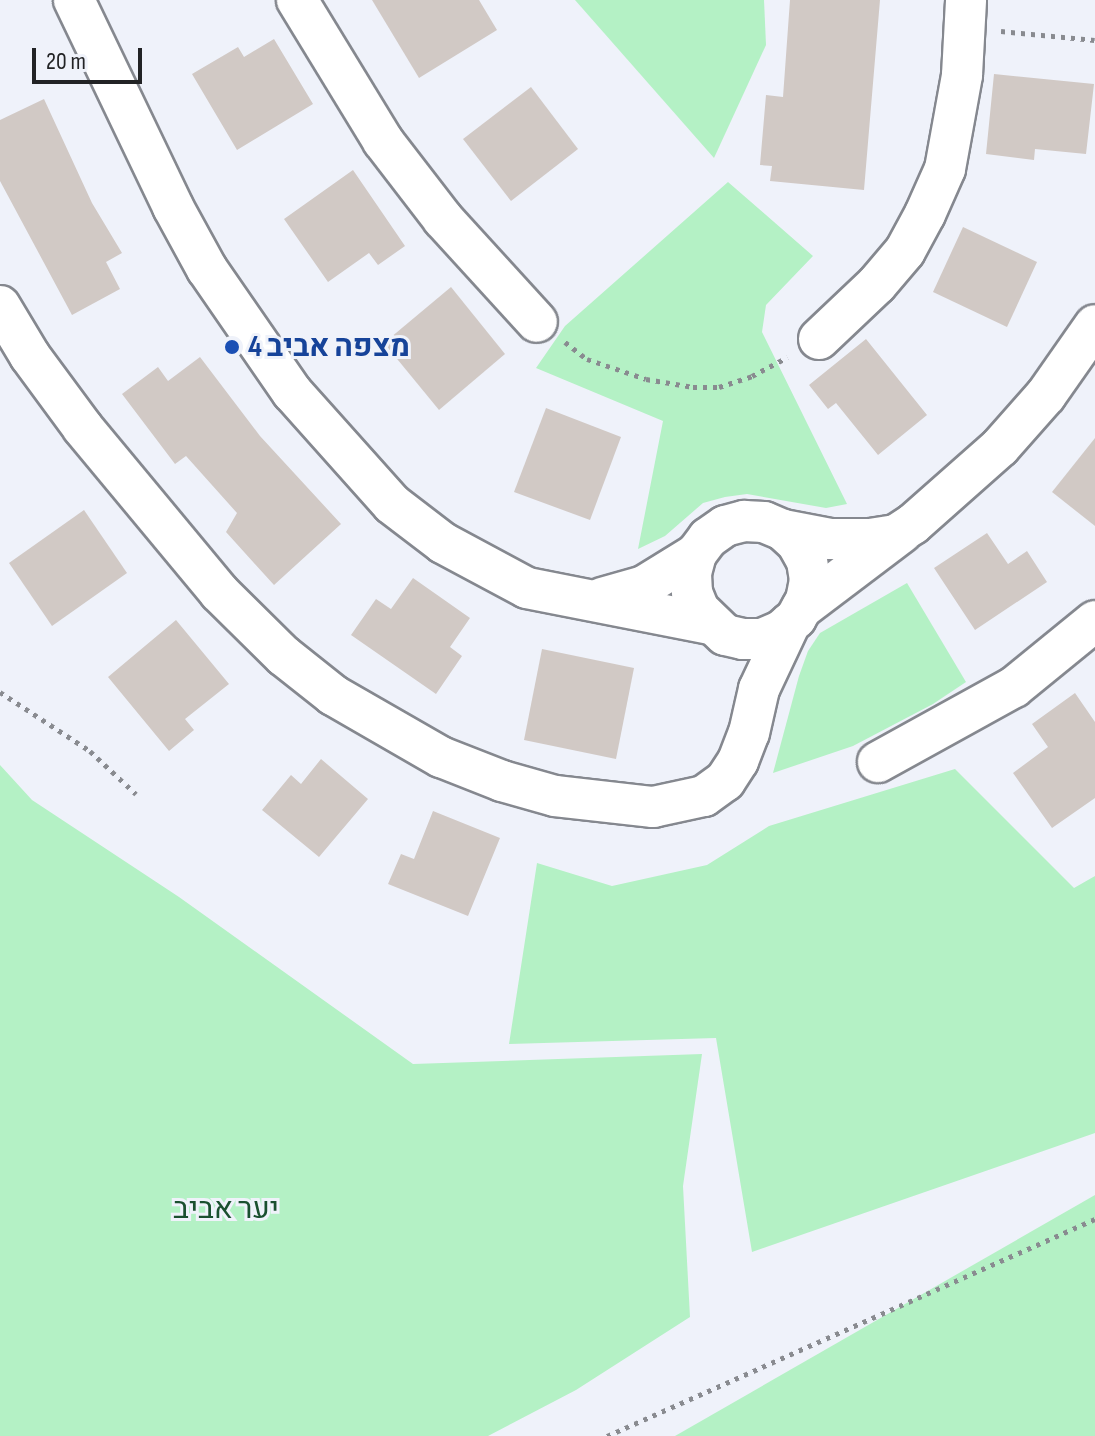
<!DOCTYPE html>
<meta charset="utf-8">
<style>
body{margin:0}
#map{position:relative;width:1095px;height:1436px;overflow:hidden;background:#eff2fa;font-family:"Sofia Sans Condensed",Heebo,sans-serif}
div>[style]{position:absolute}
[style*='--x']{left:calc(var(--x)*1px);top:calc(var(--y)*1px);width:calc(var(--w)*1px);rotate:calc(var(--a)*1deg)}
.green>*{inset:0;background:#b4f1c5}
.building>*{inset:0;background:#d1c9c5}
.path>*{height:5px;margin-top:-2.5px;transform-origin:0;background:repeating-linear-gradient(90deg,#898b90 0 4px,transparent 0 10px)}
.roads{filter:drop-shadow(2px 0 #85888f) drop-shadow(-2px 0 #85888f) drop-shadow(0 2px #85888f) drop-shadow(0 -2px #85888f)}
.minor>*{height:40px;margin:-20px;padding:0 20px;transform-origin:20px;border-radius:20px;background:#fff}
.dots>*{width:22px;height:22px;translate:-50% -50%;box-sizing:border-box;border:4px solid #eff2fa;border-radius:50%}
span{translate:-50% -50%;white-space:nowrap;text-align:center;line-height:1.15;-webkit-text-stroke:6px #eff2fa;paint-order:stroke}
.transit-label{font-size:30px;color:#164399;font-weight:700}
.left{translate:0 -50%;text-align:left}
.park-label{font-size:30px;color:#1a502f}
.scale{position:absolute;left:32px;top:48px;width:110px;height:36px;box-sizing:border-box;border:4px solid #222325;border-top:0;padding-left:10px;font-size:24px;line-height:28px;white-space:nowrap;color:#222325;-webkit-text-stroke:6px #eff2fa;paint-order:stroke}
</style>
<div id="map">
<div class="green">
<i style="clip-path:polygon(575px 0,764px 0,766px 45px,714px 158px)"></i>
<i style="clip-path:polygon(728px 182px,813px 256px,766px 305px,762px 332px,847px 504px,826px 508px,747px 494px,725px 497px,703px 503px,665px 536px,638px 549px,663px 421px,536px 368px,565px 326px)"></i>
<i style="clip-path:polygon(907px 583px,966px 682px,933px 704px,853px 746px,773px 773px,799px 676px,808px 651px,820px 633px)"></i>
<i style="clip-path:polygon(0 765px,32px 800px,179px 897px,413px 1064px,702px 1054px,683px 1186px,690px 1317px,576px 1390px,488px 1436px,0 1436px)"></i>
<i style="clip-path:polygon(955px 769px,1074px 888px,1095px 876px,1095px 1133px,752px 1252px,716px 1038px,509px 1044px,537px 863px,612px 886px,707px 865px,769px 826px)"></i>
<i style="clip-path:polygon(1095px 1195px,1095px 1436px,675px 1436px)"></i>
</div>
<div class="building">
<i style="clip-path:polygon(372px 0,479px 0,497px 30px,419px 78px)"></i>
<i style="clip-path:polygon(790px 0,880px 0,864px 190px,770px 181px,772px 166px,760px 165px,766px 95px,783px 97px)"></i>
<i style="clip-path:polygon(274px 39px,313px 104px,237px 150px,192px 74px,238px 47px,244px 57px)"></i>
<i style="clip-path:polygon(994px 74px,1094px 84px,1086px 154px,1035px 149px,1034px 160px,986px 154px)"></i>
<i style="clip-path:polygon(531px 87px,578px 149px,511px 201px,463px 139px)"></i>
<i style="clip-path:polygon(44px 99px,92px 203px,122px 253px,106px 262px,120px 289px,72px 315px,0 181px,0 120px)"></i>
<i style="clip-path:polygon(353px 170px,405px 246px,378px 265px,369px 253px,328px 282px,284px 219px)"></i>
<i style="clip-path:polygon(963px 227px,1037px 262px,1007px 327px,933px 292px)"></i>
<i style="clip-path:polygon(451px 287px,505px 354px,439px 410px,384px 343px)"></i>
<i style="clip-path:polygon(866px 339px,927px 415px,878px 455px,836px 403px,828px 409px,809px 385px)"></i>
<i style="clip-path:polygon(200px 357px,260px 436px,341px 524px,274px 585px,226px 532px,237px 513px,186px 456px,175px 464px,122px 394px,158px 367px,168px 381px)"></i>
<i style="clip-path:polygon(546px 408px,621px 437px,590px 520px,514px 492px)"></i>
<i style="clip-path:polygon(1095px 438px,1095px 526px,1052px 492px)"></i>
<i style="clip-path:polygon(84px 510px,127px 573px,52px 626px,9px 563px)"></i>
<i style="clip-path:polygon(987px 533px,1008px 564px,1027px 551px,1047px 582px,975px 630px,934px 568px)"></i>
<i style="clip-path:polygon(413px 578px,470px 618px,450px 647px,462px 656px,436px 694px,351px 635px,376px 599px,391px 609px)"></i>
<i style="clip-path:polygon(176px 620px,229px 684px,185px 719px,194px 730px,169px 751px,108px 677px)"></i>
<i style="clip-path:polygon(542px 649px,634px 668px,616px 759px,524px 740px)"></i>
<i style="clip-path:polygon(1075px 693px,1095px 722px,1095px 798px,1052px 828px,1013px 773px,1048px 747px,1032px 724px)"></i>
<i style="clip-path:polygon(321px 759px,368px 799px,319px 857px,262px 810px,291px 775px,301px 784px)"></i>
<i style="clip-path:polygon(433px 811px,500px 838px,468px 916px,388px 884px,401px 854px,414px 859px)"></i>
</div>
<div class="path">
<i style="--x:1001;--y:31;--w:94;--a:5.5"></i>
<i style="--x:565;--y:342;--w:28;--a:38"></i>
<i style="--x:587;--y:359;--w:62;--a:18.7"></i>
<i style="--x:646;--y:379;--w:48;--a:9.7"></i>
<i style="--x:693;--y:387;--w:26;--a:0"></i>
<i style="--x:719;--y:387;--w:35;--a:-18"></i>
<i style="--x:752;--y:376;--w:40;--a:-28"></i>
<i style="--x:0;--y:692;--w:108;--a:33.2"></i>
<i style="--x:90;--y:751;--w:63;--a:43.1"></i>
<i style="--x:607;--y:1436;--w:534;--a:-23.97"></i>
</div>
<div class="roads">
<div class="minor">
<i style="--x:74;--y:0;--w:229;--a:64.4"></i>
<i style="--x:173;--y:207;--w:71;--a:61.3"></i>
<i style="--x:207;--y:269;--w:150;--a:55.4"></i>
<i style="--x:292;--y:392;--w:150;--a:48.2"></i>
<i style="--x:392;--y:504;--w:64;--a:37.4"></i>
<i style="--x:443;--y:543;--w:95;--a:28.2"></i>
<i style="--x:527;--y:588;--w:187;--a:11.1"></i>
<i style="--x:297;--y:0;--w:165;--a:58.6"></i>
<i style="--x:383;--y:141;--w:98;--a:52.4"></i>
<i style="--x:443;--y:219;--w:139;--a:47.6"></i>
<i style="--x:0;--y:306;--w:58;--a:59"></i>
<i style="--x:30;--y:356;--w:89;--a:53.6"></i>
<i style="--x:83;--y:428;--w:213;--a:50.3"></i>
<i style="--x:219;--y:592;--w:91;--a:44.6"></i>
<i style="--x:284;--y:656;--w:63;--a:38.5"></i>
<i style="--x:333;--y:695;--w:125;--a:29.9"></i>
<i style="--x:441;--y:757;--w:66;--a:21.5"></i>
<i style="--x:502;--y:781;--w:55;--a:15.8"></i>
<i style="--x:555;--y:796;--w:99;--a:6.4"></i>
<i style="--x:653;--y:807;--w:52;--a:-12.2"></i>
<i style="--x:704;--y:796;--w:26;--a:-36"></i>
<i style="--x:725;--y:781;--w:24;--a:-57"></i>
<i style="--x:738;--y:761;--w:30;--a:-69"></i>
<i style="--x:749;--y:733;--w:45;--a:-77.2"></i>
<i style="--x:759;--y:689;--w:73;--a:-64.8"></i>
<i style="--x:819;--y:339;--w:80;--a:-43.5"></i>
<i style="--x:877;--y:284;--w:43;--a:-49.7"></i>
<i style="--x:905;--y:251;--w:42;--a:-61.6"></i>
<i style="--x:925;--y:214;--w:49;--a:-66"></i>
<i style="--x:945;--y:169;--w:96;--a:-79.7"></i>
<i style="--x:962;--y:75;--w:75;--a:-86.9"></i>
<i style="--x:783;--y:530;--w:19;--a:43"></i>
<i style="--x:797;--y:543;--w:21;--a:61"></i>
<i style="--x:807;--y:561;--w:19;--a:81"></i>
<i style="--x:810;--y:580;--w:20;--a:101"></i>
<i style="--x:806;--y:600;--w:21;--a:119"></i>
<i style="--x:796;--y:618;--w:20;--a:139"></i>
<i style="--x:781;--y:631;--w:21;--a:157"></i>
<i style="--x:762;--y:639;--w:19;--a:180"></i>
<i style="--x:743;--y:639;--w:18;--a:-167"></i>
<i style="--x:725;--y:635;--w:36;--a:-136"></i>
<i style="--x:699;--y:610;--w:18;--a:-112"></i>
<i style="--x:692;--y:593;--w:20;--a:-93"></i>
<i style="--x:691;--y:573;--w:20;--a:-75"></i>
<i style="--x:696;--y:554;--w:20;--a:-53"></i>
<i style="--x:708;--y:538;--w:21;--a:-35"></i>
<i style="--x:725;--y:526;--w:20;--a:-15"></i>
<i style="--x:744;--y:521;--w:20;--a:3"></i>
<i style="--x:764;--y:522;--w:21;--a:23"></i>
<i style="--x:783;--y:530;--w:48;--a:10.8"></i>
<i style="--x:830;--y:539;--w:40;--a:0"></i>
<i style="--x:870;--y:539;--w:26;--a:-9"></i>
<i style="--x:896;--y:535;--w:20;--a:-33"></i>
<i style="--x:913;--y:524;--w:116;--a:-41.5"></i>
<i style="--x:1000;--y:447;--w:69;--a:-48.5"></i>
<i style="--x:1046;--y:395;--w:85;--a:-55"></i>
<i style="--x:602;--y:598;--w:44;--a:-15.9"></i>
<i style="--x:644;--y:586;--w:61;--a:-31.6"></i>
<i style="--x:802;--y:608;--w:124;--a:-37.1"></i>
<i style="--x:878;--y:762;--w:155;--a:-28.9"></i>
<i style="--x:1014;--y:687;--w:104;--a:-39.2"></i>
</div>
</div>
<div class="dots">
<i style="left:232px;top:347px;background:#1a4fb4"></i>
</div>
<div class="transit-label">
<span class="left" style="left:248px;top:347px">מצפה אביב 4</span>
</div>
<div class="park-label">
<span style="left:226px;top:1209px">יער אביב</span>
</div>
<div class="scale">20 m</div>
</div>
